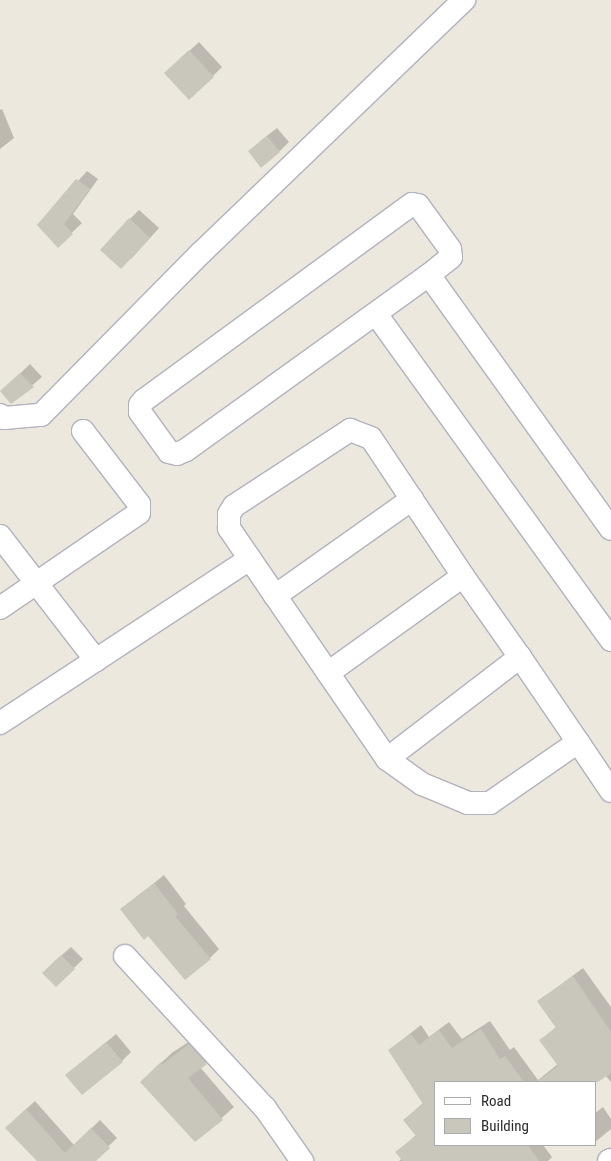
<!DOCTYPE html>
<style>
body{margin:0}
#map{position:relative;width:611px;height:1161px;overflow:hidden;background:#ede8de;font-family:"Roboto Condensed",sans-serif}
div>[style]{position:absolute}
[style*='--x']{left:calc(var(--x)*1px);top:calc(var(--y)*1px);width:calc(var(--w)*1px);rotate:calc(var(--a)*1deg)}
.shadow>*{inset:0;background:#0003}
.building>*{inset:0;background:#c9c6bc}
.roads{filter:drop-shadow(1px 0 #b2b2bf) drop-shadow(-1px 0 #b2b2bf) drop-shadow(0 1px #b2b2bf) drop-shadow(0 -1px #b2b2bf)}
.minor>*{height:22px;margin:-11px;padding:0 11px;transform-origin:11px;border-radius:11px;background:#fff}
span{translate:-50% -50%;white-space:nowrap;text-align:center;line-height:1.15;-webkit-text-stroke:4.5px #fff;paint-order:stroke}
.legend{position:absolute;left:434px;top:1081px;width:162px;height:65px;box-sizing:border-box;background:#fff;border:1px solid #ababab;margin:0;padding:6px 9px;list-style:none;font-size:15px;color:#2c2c2c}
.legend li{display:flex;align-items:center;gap:10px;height:25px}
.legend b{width:25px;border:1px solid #ababab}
</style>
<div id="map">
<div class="shadow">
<i style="clip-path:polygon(199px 42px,222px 67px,213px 76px,175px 64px)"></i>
<i style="clip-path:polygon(2px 109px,14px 138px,0 149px,0 110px)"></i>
<i style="clip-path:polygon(277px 128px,289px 142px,280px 151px,259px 142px)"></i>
<i style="clip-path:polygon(87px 171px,98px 179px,73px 214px,82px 223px,58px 246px,39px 225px)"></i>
<i style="clip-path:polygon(139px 210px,159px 228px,131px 259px,130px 219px)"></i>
<i style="clip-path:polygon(30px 364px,42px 377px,11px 403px,1px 392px)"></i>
<i style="clip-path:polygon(164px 875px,186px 904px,184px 906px,219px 949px,210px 958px,122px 909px)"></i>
<i style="clip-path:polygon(71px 947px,83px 959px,74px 968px,53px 963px)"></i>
<i style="clip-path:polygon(583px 968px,611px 1007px,611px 1082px,605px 1075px,595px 1083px,435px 1082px,435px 1145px,543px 1145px,552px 1157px,548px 1161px,399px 1161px,402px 1158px,397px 1152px,416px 1135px,404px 1120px,423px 1103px,389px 1050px,421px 1025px,429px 1037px,449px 1022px,462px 1039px,490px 1021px,510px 1050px,514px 1047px,538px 1080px,558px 1064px,541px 1040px,556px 1027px,539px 1001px)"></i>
<i style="clip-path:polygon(116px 1034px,131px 1052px,122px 1061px,67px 1075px)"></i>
<i style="clip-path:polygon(201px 1034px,217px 1052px,200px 1067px,234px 1107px,196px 1141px,153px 1070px,173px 1052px)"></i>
<i style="clip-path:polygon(35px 1101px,74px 1145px,100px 1120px,117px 1138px,93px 1161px,37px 1161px,15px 1119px)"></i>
<i style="clip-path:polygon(603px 1107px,611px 1119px,611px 1129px,595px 1142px,595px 1113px)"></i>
</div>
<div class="building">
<i style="clip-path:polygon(189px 50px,214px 77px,189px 100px,164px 73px)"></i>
<i style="clip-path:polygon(267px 136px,280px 152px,261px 168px,248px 151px)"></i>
<i style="clip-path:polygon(76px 179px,90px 189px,64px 224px,73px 234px,58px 248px,37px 225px)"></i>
<i style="clip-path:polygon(129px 218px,150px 238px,121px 269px,100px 250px)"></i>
<i style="clip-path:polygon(20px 373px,34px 387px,11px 404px,0 391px)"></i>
<i style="clip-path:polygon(154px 883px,178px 914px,175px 916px,211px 959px,185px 980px,148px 936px,144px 940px,120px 909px)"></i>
<i style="clip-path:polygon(61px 955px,75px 969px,56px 987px,42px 973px)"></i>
<i style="clip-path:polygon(573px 976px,611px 1032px,611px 1073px,598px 1082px,536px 1082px,558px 1066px,539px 1040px,556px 1028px,537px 1001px)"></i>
<i style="clip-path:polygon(481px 1029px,500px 1059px,505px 1056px,524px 1082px,435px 1082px,435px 1145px,528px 1145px,539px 1161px,403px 1161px,395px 1152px,416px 1136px,403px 1120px,423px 1104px,388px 1050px,411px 1034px,419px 1045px,439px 1030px,452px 1048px)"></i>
<i style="clip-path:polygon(106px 1042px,123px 1062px,82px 1095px,65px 1075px)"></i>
<i style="clip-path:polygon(189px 1044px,207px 1064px,188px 1078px,223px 1120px,195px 1142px,140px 1082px,161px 1062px,163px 1064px)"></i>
<i style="clip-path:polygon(26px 1109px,65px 1153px,91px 1128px,110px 1148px,96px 1161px,37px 1161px,5px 1128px)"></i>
</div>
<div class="roads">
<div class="minor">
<i style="--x:429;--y:275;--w:28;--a:-39"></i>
<i style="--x:451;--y:257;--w:8;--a:-97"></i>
<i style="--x:450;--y:249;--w:54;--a:-126"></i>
<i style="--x:418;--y:205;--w:6;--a:-171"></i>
<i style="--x:412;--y:204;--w:332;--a:143.8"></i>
<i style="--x:144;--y:400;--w:6;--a:129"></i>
<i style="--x:140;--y:405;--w:7;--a:90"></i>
<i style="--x:140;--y:412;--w:49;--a:54.1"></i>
<i style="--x:169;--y:452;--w:8;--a:14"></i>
<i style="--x:177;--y:454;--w:10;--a:-24"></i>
<i style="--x:186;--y:450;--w:299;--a:-35.8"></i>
<i style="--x:429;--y:275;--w:312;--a:54.4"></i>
<i style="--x:376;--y:314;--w:402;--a:54.2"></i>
<i style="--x:0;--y:415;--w:5;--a:37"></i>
<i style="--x:4;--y:418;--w:37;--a:-5"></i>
<i style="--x:41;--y:415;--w:229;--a:-45.4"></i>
<i style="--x:202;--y:252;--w:364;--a:-43.9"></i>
<i style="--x:0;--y:536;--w:157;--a:52.3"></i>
<i style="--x:275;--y:596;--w:168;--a:-35.3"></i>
<i style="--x:0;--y:608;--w:168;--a:-34.4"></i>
<i style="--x:139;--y:513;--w:9;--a:-90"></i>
<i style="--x:139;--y:504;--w:92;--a:-127.5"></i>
<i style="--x:328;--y:673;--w:166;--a:-35.7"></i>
<i style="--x:0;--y:723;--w:299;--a:-33.3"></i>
<i style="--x:578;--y:742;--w:107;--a:145.3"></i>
<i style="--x:490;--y:803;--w:22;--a:180"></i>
<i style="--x:468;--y:803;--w:50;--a:-157.6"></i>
<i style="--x:422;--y:784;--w:43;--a:-144.5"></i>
<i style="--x:387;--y:759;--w:280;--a:-124.4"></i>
<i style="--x:229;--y:528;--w:14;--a:-90"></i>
<i style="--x:229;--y:514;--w:9;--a:-58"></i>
<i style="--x:234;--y:506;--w:139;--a:-33.2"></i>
<i style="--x:350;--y:430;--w:22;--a:21"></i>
<i style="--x:371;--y:438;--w:166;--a:56.3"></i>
<i style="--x:463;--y:576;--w:99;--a:54.9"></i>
<i style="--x:520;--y:657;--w:103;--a:55.7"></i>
<i style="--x:578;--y:742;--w:59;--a:56"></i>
<i style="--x:387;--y:759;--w:168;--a:-37.5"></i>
<i style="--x:125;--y:956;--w:207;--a:47.4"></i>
<i style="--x:265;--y:1108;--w:65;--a:55.1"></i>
<i style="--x:609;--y:1161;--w:2;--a:-27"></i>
</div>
</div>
<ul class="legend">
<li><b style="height:6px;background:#fff"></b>Road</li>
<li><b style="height:14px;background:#c9c6bc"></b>Building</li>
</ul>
</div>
